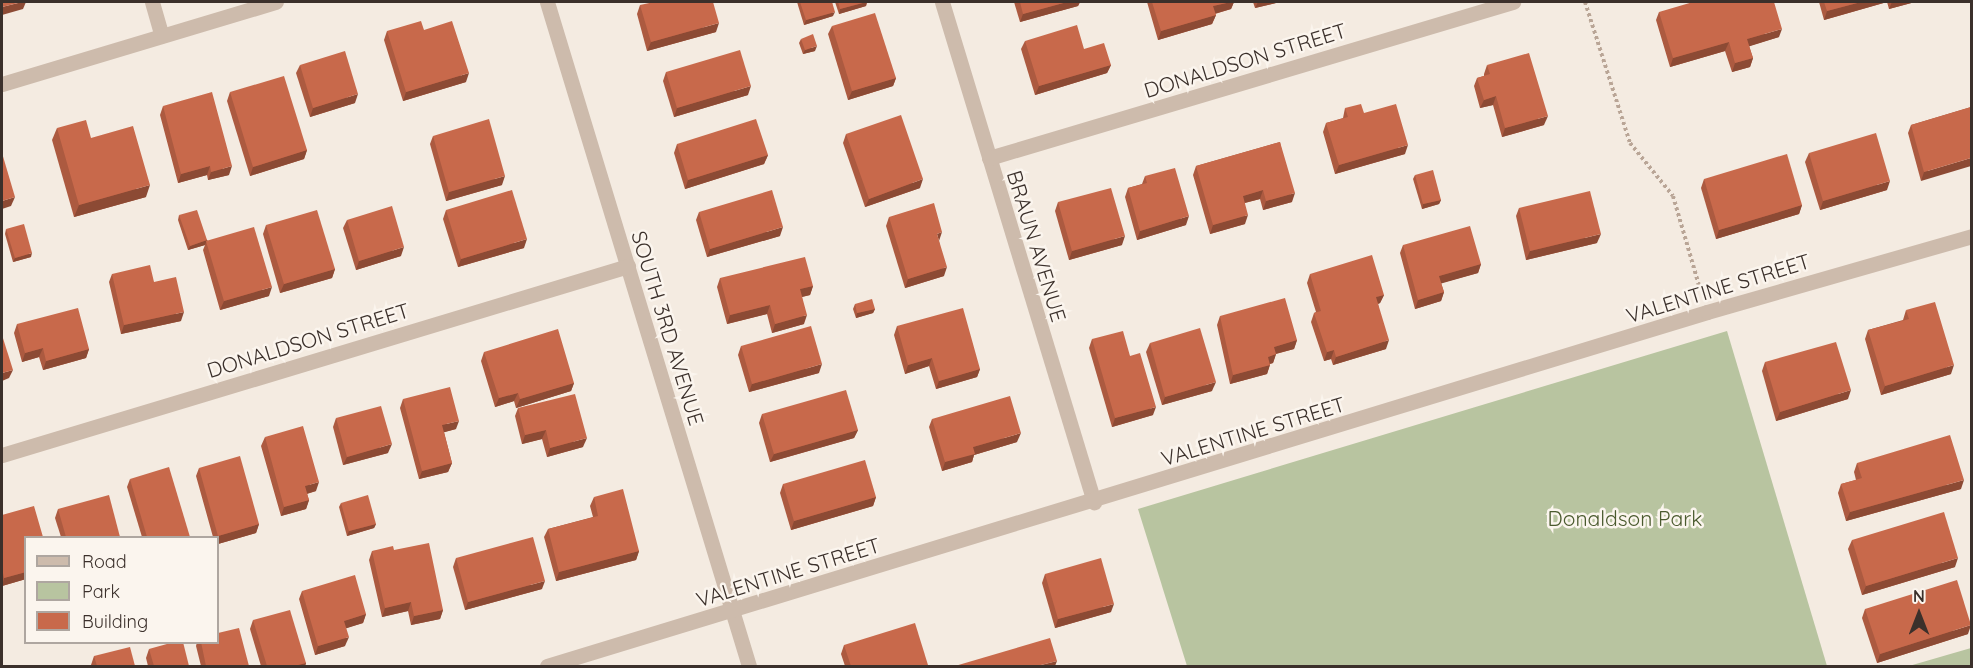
<!DOCTYPE html>
<style>
body{margin:0}
#map{position:relative;width:1973px;height:668px;overflow:hidden;background:#f4ebe1;font-family:Quicksand,sans-serif}
div>[style]{position:absolute}
[style*='--x']{left:calc(var(--x)*1px);top:calc(var(--y)*1px);width:calc(var(--w)*1px);rotate:calc(var(--a)*1deg)}
.green>*{inset:0;background:#b8c4a0}
.path>*{height:4px;margin-top:-2px;transform-origin:0;background:repeating-linear-gradient(90deg,#b9a596 0 3px,transparent 0 6px)}
.minor>*{height:15px;margin:-7.5px;padding:0 7.5px;transform-origin:7.5px;border-radius:7.5px;background:#cdbbac}
.wall>*{inset:0;background:#ac5a40}
.shaded-wall>*{inset:0;background:#8c4a34}
.building>*{inset:0;background:#c8694b}
span{translate:-50% -50%;white-space:nowrap;text-align:center;line-height:1.15;-webkit-text-stroke:5px #fbf5ee;paint-order:stroke}
.street-label{font-size:21px;color:#3b302b}
.park-label{font-size:21px;color:#4a5a2e}
.frame{position:absolute;inset:0;border:3px solid #3b302b;pointer-events:none}
.legend{position:absolute;left:24px;top:536px;width:195px;height:108px;box-sizing:border-box;background:#fbf5ee;border:2px solid #aea6a0;margin:0;padding:8px 10px;list-style:none;font-size:18px;color:#3b302b}
.legend li{display:flex;align-items:center;gap:12px;height:30px}
.legend b{width:30px;border:2px solid #aea6a0}
.north{position:absolute;left:1889px;top:584px;width:60px;height:60px;-webkit-text-stroke:4px #fbf5ee;paint-order:stroke;rotate:0deg;font-size:16px;font-weight:700;line-height:24px;text-align:center;color:#3b302b}
.north::after{content:'';display:block;margin:auto;width:21px;height:27px;background:#3b302b;clip-path:polygon(50% 0,100% 100%,50% 72%,0 100%)}
</style>
<div id="map">
<div class="green">
<i style="clip-path:polygon(1727px 331px,1827px 666px,1187px 666px,1138px 509px)"></i>
<i style="clip-path:polygon(1971px 648px,1971px 666px,1909px 666px)"></i>
</div>
<div class="path">
<i style="--x:1585;--y:2;--w:148;--a:72.3"></i>
<i style="--x:1630;--y:143;--w:68;--a:50.9"></i>
<i style="--x:1673;--y:196;--w:97;--a:73.8"></i>
</div>
<div class="minor">
<i style="--x:152;--y:2;--w:35;--a:74"></i>
<i style="--x:547;--y:2;--w:694;--a:73.08"></i>
<i style="--x:942;--y:2;--w:523;--a:73.09"></i>
<i style="--x:2;--y:84;--w:286;--a:-16.7"></i>
<i style="--x:989;--y:158;--w:547;--a:-16.58"></i>
<i style="--x:2;--y:455;--w:654;--a:-16.8"></i>
<i style="--x:547;--y:666;--w:1213;--a:-16.97"></i>
<i style="--x:1707;--y:312;--w:276;--a:-16"></i>
</div>
<div class="wall">
<i style="clip-path:polygon(797px 2px,832px 2px,833px 16px,804px 25px)"></i>
<i style="clip-path:polygon(835px 2px,867px 2px,866px 6px,839px 14px)"></i>
<i style="clip-path:polygon(1014px 2px,1080px 2px,1078px 6px,1020px 22px)"></i>
<i style="clip-path:polygon(1147px 2px,1234px 2px,1231px 9px,1215px 14px,1216px 15px,1212px 24px,1158px 40px)"></i>
<i style="clip-path:polygon(1253px 2px,1280px 2px,1255px 8px)"></i>
<i style="clip-path:polygon(1819px 2px,1915px 2px,1889px 9px,1887px 2px,1824px 20px)"></i>
<i style="clip-path:polygon(640px 5px,716px 32px,647px 51px,637px 14px)"></i>
<i style="clip-path:polygon(1659px 12px,1779px 37px,1749px 46px,1753px 58px,1750px 67px,1732px 72px,1725px 51px,1670px 67px,1656px 20px)"></i>
<i style="clip-path:polygon(832px 26px,896px 78px,893px 86px,848px 100px,828px 34px)"></i>
<i style="clip-path:polygon(424px 30px,466px 82px,403px 101px,384px 40px,387px 31px)"></i>
<i style="clip-path:polygon(801px 39px,815px 51px,803px 54px,799px 43px)"></i>
<i style="clip-path:polygon(1025px 41px,1084px 49px,1111px 65px,1107px 73px,1035px 95px,1021px 49px)"></i>
<i style="clip-path:polygon(300px 65px,355px 103px,310px 117px,296px 73px)"></i>
<i style="clip-path:polygon(1487px 65px,1544px 125px,1502px 137px,1493px 105px,1480px 108px,1474px 86px,1477px 78px,1484px 76px,1484px 74px)"></i>
<i style="clip-path:polygon(666px 72px,748px 95px,674px 117px,663px 81px)"></i>
<i style="clip-path:polygon(230px 92px,307px 150px,304px 159px,250px 176px,227px 101px)"></i>
<i style="clip-path:polygon(163px 106px,229px 175px,208px 180px,207px 175px,178px 183px,160px 115px)"></i>
<i style="clip-path:polygon(1971px 107px,1921px 181px,1908px 133px,1911px 125px)"></i>
<i style="clip-path:polygon(1345px 108px,1405px 154px,1335px 174px,1323px 132px,1326px 123px,1343px 118px)"></i>
<i style="clip-path:polygon(57px 128px,146px 197px,74px 217px,52px 140px)"></i>
<i style="clip-path:polygon(846px 134px,920px 188px,865px 207px,843px 143px)"></i>
<i style="clip-path:polygon(433px 136px,502px 185px,446px 201px,430px 144px)"></i>
<i style="clip-path:polygon(1280px 142px,1292px 202px,1263px 210px,1260px 199px,1245px 203px,1245px 224px,1210px 234px,1193px 175px,1196px 166px)"></i>
<i style="clip-path:polygon(677px 144px,768px 155px,764px 164px,685px 189px,674px 153px)"></i>
<i style="clip-path:polygon(1809px 153px,1887px 190px,1820px 210px,1805px 162px)"></i>
<i style="clip-path:polygon(1415px 175px,1441px 200px,1439px 204px,1422px 209px,1413px 179px)"></i>
<i style="clip-path:polygon(1145px 176px,1186px 225px,1137px 240px,1125px 197px,1128px 188px,1142px 184px)"></i>
<i style="clip-path:polygon(1704px 179px,1802px 205px,1799px 214px,1716px 239px,1701px 188px)"></i>
<i style="clip-path:polygon(1058px 202px,1122px 245px,1069px 260px,1055px 211px)"></i>
<i style="clip-path:polygon(1519px 208px,1597px 243px,1526px 260px,1516px 216px)"></i>
<i style="clip-path:polygon(446px 210px,524px 248px,458px 267px,443px 219px)"></i>
<i style="clip-path:polygon(699px 212px,780px 236px,707px 257px,696px 220px)"></i>
<i style="clip-path:polygon(179px 215px,207px 240px,269px 296px,220px 310px,203px 250px,205px 245px,188px 250px,178px 220px)"></i>
<i style="clip-path:polygon(889px 217px,939px 241px,944px 276px,905px 288px,886px 226px)"></i>
<i style="clip-path:polygon(347px 220px,401px 256px,356px 270px,343px 228px)"></i>
<i style="clip-path:polygon(266px 225px,335px 269px,332px 278px,280px 293px,263px 234px)"></i>
<i style="clip-path:polygon(6px 229px,31px 257px,13px 262px,5px 234px)"></i>
<i style="clip-path:polygon(1403px 245px,1481px 264px,1478px 273px,1441px 283px,1444px 292px,1441px 301px,1415px 309px,1400px 253px)"></i>
<i style="clip-path:polygon(112px 274px,154px 282px,181px 321px,121px 334px,109px 282px)"></i>
<i style="clip-path:polygon(1310px 274px,1384px 295px,1380px 303px,1378px 304px,1386px 349px,1333px 365px,1331px 359px,1324px 361px,1311px 322px,1314px 313px,1316px 312px,1307px 283px)"></i>
<i style="clip-path:polygon(720px 278px,813px 286px,810px 295px,802px 297px,804px 324px,772px 333px,767px 314px,727px 324px,717px 287px)"></i>
<i style="clip-path:polygon(855px 304px,875px 309px,873px 313px,856px 318px,853px 309px)"></i>
<i style="clip-path:polygon(1906px 310px,1951px 374px,1881px 395px,1865px 339px,1868px 330px,1903px 320px)"></i>
<i style="clip-path:polygon(1220px 316px,1297px 340px,1294px 349px,1276px 354px,1273px 363px,1270px 364px,1267px 374px,1230px 384px,1217px 325px)"></i>
<i style="clip-path:polygon(17px 324px,89px 349px,86px 358px,43px 370px,39px 357px,22px 362px,14px 333px)"></i>
<i style="clip-path:polygon(897px 326px,980px 369px,977px 377px,936px 389px,929px 366px,905px 374px,894px 335px)"></i>
<i style="clip-path:polygon(1092px 339px,1130px 356px,1153px 415px,1112px 427px,1089px 348px)"></i>
<i style="clip-path:polygon(1150px 343px,1212px 391px,1162px 405px,1146px 352px)"></i>
<i style="clip-path:polygon(741px 346px,819px 373px,749px 392px,738px 355px)"></i>
<i style="clip-path:polygon(484px 352px,574px 383px,571px 391px,516px 408px,514px 401px,495px 407px,481px 361px)"></i>
<i style="clip-path:polygon(1765px 362px,1848px 399px,1776px 421px,1762px 371px)"></i>
<i style="clip-path:polygon(403px 399px,456px 429px,444px 432px,452px 463px,448px 472px,419px 479px,400px 408px)"></i>
<i style="clip-path:polygon(518px 408px,583px 447px,547px 457px,542px 439px,522px 444px,515px 416px)"></i>
<i style="clip-path:polygon(762px 414px,858px 430px,854px 438px,770px 462px,759px 423px)"></i>
<i style="clip-path:polygon(336px 418px,388px 453px,343px 465px,333px 427px)"></i>
<i style="clip-path:polygon(932px 419px,1017px 442px,974px 455px,972px 462px,942px 471px,929px 427px)"></i>
<i style="clip-path:polygon(265px 437px,316px 491px,307px 494px,309px 500px,306px 509px,281px 516px,261px 446px)"></i>
<i style="clip-path:polygon(1857px 463px,1961px 489px,1846px 521px,1838px 493px,1841px 484px,1856px 480px,1854px 472px)"></i>
<i style="clip-path:polygon(199px 468px,259px 524px,256px 533px,218px 544px,218px 537px,213px 537px,196px 476px)"></i>
<i style="clip-path:polygon(130px 479px,190px 537px,142px 537px,127px 487px)"></i>
<i style="clip-path:polygon(783px 484px,876px 497px,873px 506px,791px 530px,780px 493px)"></i>
<i style="clip-path:polygon(594px 497px,639px 551px,636px 560px,556px 581px,544px 537px,548px 529px,593px 517px,590px 506px)"></i>
<i style="clip-path:polygon(341px 503px,376px 524px,374px 528px,347px 536px,339px 507px)"></i>
<i style="clip-path:polygon(58px 509px,120px 537px,61px 537px,55px 518px)"></i>
<i style="clip-path:polygon(2px 515px,26px 537px,26px 579px,2px 586px)"></i>
<i style="clip-path:polygon(1852px 540px,1955px 567px,1862px 595px,1848px 549px)"></i>
<i style="clip-path:polygon(394px 550px,443px 610px,440px 619px,411px 625px,408px 611px,382px 617px,369px 560px,372px 551px)"></i>
<i style="clip-path:polygon(456px 558px,542px 589px,465px 610px,453px 567px)"></i>
<i style="clip-path:polygon(1045px 574px,1111px 612px,1055px 628px,1042px 583px)"></i>
<i style="clip-path:polygon(302px 591px,366px 614px,363px 623px,346px 628px,345px 646px,315px 655px,299px 599px)"></i>
<i style="clip-path:polygon(1865px 609px,1968px 634px,1877px 663px,1862px 618px)"></i>
<i style="clip-path:polygon(253px 620px,306px 663px,305px 666px,261px 666px,250px 629px)"></i>
<i style="clip-path:polygon(197px 642px,218px 642px,249px 666px,201px 666px,196px 646px)"></i>
<i style="clip-path:polygon(844px 645px,927px 666px,845px 666px,841px 654px)"></i>
<i style="clip-path:polygon(149px 649px,189px 666px,148px 666px,146px 658px)"></i>
<i style="clip-path:polygon(94px 656px,135px 666px,91px 666px,91px 665px)"></i>
</div>
<div class="shaded-wall">
<i style="clip-path:polygon(22px 2px,26px 2px,23px 9px,2px 15px,2px 7px)"></i>
<i style="clip-path:polygon(867px 2px,866px 6px,839px 14px,840px 9px)"></i>
<i style="clip-path:polygon(1067px 2px,1080px 2px,1078px 6px,1020px 22px,1023px 14px)"></i>
<i style="clip-path:polygon(1231px 2px,1234px 2px,1231px 9px,1210px 15px,1213px 6px)"></i>
<i style="clip-path:polygon(1258px 2px,1280px 2px,1255px 8px)"></i>
<i style="clip-path:polygon(1861px 2px,1887px 2px,1824px 20px,1827px 11px)"></i>
<i style="clip-path:polygon(1892px 2px,1915px 2px,1889px 9px)"></i>
<i style="clip-path:polygon(835px 12px,833px 16px,804px 25px,806px 20px)"></i>
<i style="clip-path:polygon(1216px 15px,1212px 24px,1158px 40px,1161px 31px)"></i>
<i style="clip-path:polygon(719px 23px,716px 32px,647px 51px,651px 42px)"></i>
<i style="clip-path:polygon(1782px 29px,1779px 37px,1744px 48px,1747px 39px)"></i>
<i style="clip-path:polygon(1729px 42px,1725px 51px,1670px 67px,1673px 58px)"></i>
<i style="clip-path:polygon(817px 46px,815px 51px,803px 54px,805px 50px)"></i>
<i style="clip-path:polygon(1753px 58px,1750px 67px,1732px 72px,1735px 63px)"></i>
<i style="clip-path:polygon(1111px 65px,1107px 73px,1035px 95px,1039px 86px)"></i>
<i style="clip-path:polygon(469px 73px,466px 82px,403px 101px,406px 92px)"></i>
<i style="clip-path:polygon(896px 78px,893px 86px,848px 100px,852px 91px)"></i>
<i style="clip-path:polygon(751px 86px,748px 95px,674px 117px,677px 108px)"></i>
<i style="clip-path:polygon(358px 94px,355px 103px,310px 117px,313px 108px)"></i>
<i style="clip-path:polygon(1496px 96px,1493px 105px,1480px 108px,1484px 100px)"></i>
<i style="clip-path:polygon(1548px 116px,1544px 125px,1502px 137px,1505px 128px)"></i>
<i style="clip-path:polygon(1408px 145px,1405px 154px,1335px 174px,1339px 165px)"></i>
<i style="clip-path:polygon(307px 150px,304px 159px,250px 176px,253px 167px)"></i>
<i style="clip-path:polygon(768px 155px,764px 164px,685px 189px,688px 180px)"></i>
<i style="clip-path:polygon(1971px 158px,1971px 166px,1921px 181px,1924px 172px)"></i>
<i style="clip-path:polygon(210px 166px,207px 175px,178px 183px,181px 174px)"></i>
<i style="clip-path:polygon(232px 166px,229px 175px,208px 180px,211px 172px)"></i>
<i style="clip-path:polygon(505px 176px,502px 185px,446px 201px,449px 192px)"></i>
<i style="clip-path:polygon(923px 179px,920px 188px,865px 207px,869px 199px)"></i>
<i style="clip-path:polygon(1890px 181px,1887px 190px,1820px 210px,1823px 201px)"></i>
<i style="clip-path:polygon(150px 185px,146px 197px,74px 217px,79px 205px)"></i>
<i style="clip-path:polygon(1263px 190px,1260px 199px,1240px 204px,1243px 196px)"></i>
<i style="clip-path:polygon(1295px 193px,1292px 202px,1263px 210px,1266px 201px)"></i>
<i style="clip-path:polygon(15px 197px,11px 206px,2px 209px,2px 201px)"></i>
<i style="clip-path:polygon(1441px 200px,1439px 204px,1422px 209px,1423px 204px)"></i>
<i style="clip-path:polygon(1802px 205px,1799px 214px,1716px 239px,1719px 230px)"></i>
<i style="clip-path:polygon(1248px 215px,1245px 224px,1210px 234px,1213px 225px)"></i>
<i style="clip-path:polygon(1189px 216px,1186px 225px,1137px 240px,1140px 231px)"></i>
<i style="clip-path:polygon(783px 227px,780px 236px,707px 257px,710px 249px)"></i>
<i style="clip-path:polygon(942px 232px,939px 241px,937px 234px)"></i>
<i style="clip-path:polygon(1601px 234px,1597px 243px,1526px 260px,1530px 251px)"></i>
<i style="clip-path:polygon(1125px 236px,1122px 245px,1069px 260px,1072px 251px)"></i>
<i style="clip-path:polygon(527px 239px,524px 248px,458px 267px,461px 259px)"></i>
<i style="clip-path:polygon(207px 240px,205px 245px,188px 250px,190px 246px)"></i>
<i style="clip-path:polygon(404px 247px,401px 256px,356px 270px,359px 261px)"></i>
<i style="clip-path:polygon(32px 253px,31px 257px,13px 262px,15px 258px)"></i>
<i style="clip-path:polygon(1481px 264px,1478px 273px,1436px 285px,1439px 276px)"></i>
<i style="clip-path:polygon(947px 267px,944px 276px,905px 288px,908px 279px)"></i>
<i style="clip-path:polygon(335px 269px,332px 278px,280px 293px,284px 284px)"></i>
<i style="clip-path:polygon(813px 286px,810px 295px,797px 298px,800px 289px)"></i>
<i style="clip-path:polygon(272px 287px,269px 296px,220px 310px,224px 301px)"></i>
<i style="clip-path:polygon(1444px 292px,1441px 301px,1415px 309px,1418px 300px)"></i>
<i style="clip-path:polygon(1384px 295px,1380px 303px,1372px 306px,1376px 297px)"></i>
<i style="clip-path:polygon(770px 305px,767px 314px,727px 324px,730px 315px)"></i>
<i style="clip-path:polygon(875px 309px,873px 313px,856px 318px,857px 313px)"></i>
<i style="clip-path:polygon(184px 312px,181px 321px,121px 334px,124px 325px)"></i>
<i style="clip-path:polygon(807px 315px,804px 324px,772px 333px,775px 324px)"></i>
<i style="clip-path:polygon(1297px 340px,1294px 349px,1271px 355px,1274px 347px)"></i>
<i style="clip-path:polygon(1389px 340px,1386px 349px,1333px 365px,1336px 357px)"></i>
<i style="clip-path:polygon(43px 348px,39px 357px,22px 362px,25px 353px)"></i>
<i style="clip-path:polygon(89px 349px,86px 358px,43px 370px,46px 361px)"></i>
<i style="clip-path:polygon(1334px 350px,1331px 359px,1324px 361px,1327px 352px)"></i>
<i style="clip-path:polygon(1276px 354px,1273px 363px,1265px 365px,1268px 357px)"></i>
<i style="clip-path:polygon(932px 358px,929px 366px,905px 374px,908px 365px)"></i>
<i style="clip-path:polygon(822px 364px,819px 373px,749px 392px,752px 384px)"></i>
<i style="clip-path:polygon(1270px 365px,1267px 374px,1230px 384px,1233px 375px)"></i>
<i style="clip-path:polygon(1954px 365px,1951px 374px,1881px 395px,1885px 386px)"></i>
<i style="clip-path:polygon(980px 369px,977px 377px,936px 389px,939px 381px)"></i>
<i style="clip-path:polygon(13px 370px,9px 378px,2px 381px,2px 373px)"></i>
<i style="clip-path:polygon(1216px 382px,1212px 391px,1162px 405px,1165px 397px)"></i>
<i style="clip-path:polygon(574px 383px,571px 391px,516px 408px,520px 399px)"></i>
<i style="clip-path:polygon(1851px 390px,1848px 399px,1776px 421px,1780px 412px)"></i>
<i style="clip-path:polygon(518px 393px,514px 401px,495px 407px,499px 398px)"></i>
<i style="clip-path:polygon(1156px 407px,1153px 415px,1112px 427px,1115px 418px)"></i>
<i style="clip-path:polygon(459px 421px,456px 429px,438px 434px,442px 425px)"></i>
<i style="clip-path:polygon(546px 430px,542px 439px,522px 444px,525px 435px)"></i>
<i style="clip-path:polygon(858px 430px,854px 438px,770px 462px,774px 454px)"></i>
<i style="clip-path:polygon(1021px 433px,1017px 442px,974px 455px,972px 462px,942px 471px,945px 462px,973px 447px)"></i>
<i style="clip-path:polygon(587px 438px,583px 447px,547px 457px,550px 448px)"></i>
<i style="clip-path:polygon(392px 444px,388px 453px,343px 465px,347px 457px)"></i>
<i style="clip-path:polygon(452px 463px,448px 472px,419px 479px,422px 471px)"></i>
<i style="clip-path:polygon(1964px 480px,1961px 489px,1846px 521px,1850px 512px)"></i>
<i style="clip-path:polygon(319px 482px,316px 491px,302px 495px,305px 486px)"></i>
<i style="clip-path:polygon(876px 497px,873px 506px,791px 530px,794px 521px)"></i>
<i style="clip-path:polygon(309px 500px,306px 509px,281px 516px,284px 507px)"></i>
<i style="clip-path:polygon(259px 524px,256px 533px,218px 544px,218px 536px)"></i>
<i style="clip-path:polygon(376px 524px,374px 528px,347px 536px,349px 531px)"></i>
<i style="clip-path:polygon(639px 551px,636px 560px,556px 581px,559px 572px)"></i>
<i style="clip-path:polygon(1958px 558px,1955px 567px,1862px 595px,1866px 586px)"></i>
<i style="clip-path:polygon(26px 572px,26px 579px,2px 586px,4px 578px)"></i>
<i style="clip-path:polygon(545px 581px,542px 589px,465px 610px,468px 602px)"></i>
<i style="clip-path:polygon(411px 602px,408px 611px,382px 617px,385px 608px)"></i>
<i style="clip-path:polygon(1114px 604px,1111px 612px,1055px 628px,1058px 619px)"></i>
<i style="clip-path:polygon(443px 610px,440px 619px,411px 625px,414px 616px)"></i>
<i style="clip-path:polygon(366px 614px,363px 623px,341px 630px,344px 621px)"></i>
<i style="clip-path:polygon(1971px 625px,1968px 634px,1877px 663px,1880px 654px)"></i>
<i style="clip-path:polygon(349px 637px,345px 646px,315px 655px,318px 646px)"></i>
<i style="clip-path:polygon(1057px 661px,1055px 666px,1037px 666px)"></i>
<i style="clip-path:polygon(306px 663px,305px 666px,294px 666px)"></i>
</div>
<div class="building">
<i style="clip-path:polygon(2px 2px,22px 2px,2px 7px)"></i>
<i style="clip-path:polygon(654px 2px,713px 2px,719px 23px,651px 42px,640px 5px)"></i>
<i style="clip-path:polygon(800px 2px,832px 2px,835px 12px,806px 20px)"></i>
<i style="clip-path:polygon(838px 2px,866px 2px,840px 9px)"></i>
<i style="clip-path:polygon(1020px 2px,1067px 2px,1023px 14px)"></i>
<i style="clip-path:polygon(1152px 2px,1231px 2px,1213px 6px,1216px 15px,1161px 31px)"></i>
<i style="clip-path:polygon(1693px 2px,1774px 2px,1782px 29px,1747px 39px,1753px 58px,1735px 63px,1729px 42px,1673px 58px,1659px 12px)"></i>
<i style="clip-path:polygon(1824px 2px,1861px 2px,1827px 11px)"></i>
<i style="clip-path:polygon(875px 13px,896px 78px,852px 91px,832px 26px)"></i>
<i style="clip-path:polygon(421px 21px,424px 30px,452px 21px,469px 73px,406px 92px,387px 31px)"></i>
<i style="clip-path:polygon(1077px 25px,1084px 49px,1104px 43px,1111px 65px,1039px 86px,1025px 41px)"></i>
<i style="clip-path:polygon(813px 34px,817px 46px,805px 50px,801px 39px)"></i>
<i style="clip-path:polygon(740px 50px,751px 86px,677px 108px,666px 72px)"></i>
<i style="clip-path:polygon(345px 51px,358px 94px,313px 108px,300px 65px)"></i>
<i style="clip-path:polygon(1529px 53px,1548px 116px,1505px 128px,1496px 96px,1484px 100px,1477px 78px,1490px 74px,1487px 65px)"></i>
<i style="clip-path:polygon(284px 76px,307px 150px,253px 167px,230px 92px)"></i>
<i style="clip-path:polygon(212px 92px,232px 166px,211px 172px,210px 166px,181px 174px,163px 106px)"></i>
<i style="clip-path:polygon(1361px 104px,1364px 113px,1396px 104px,1408px 145px,1339px 165px,1326px 123px,1348px 117px,1345px 108px)"></i>
<i style="clip-path:polygon(1971px 107px,1971px 158px,1924px 172px,1911px 125px)"></i>
<i style="clip-path:polygon(901px 115px,923px 179px,869px 199px,846px 134px)"></i>
<i style="clip-path:polygon(489px 119px,505px 176px,449px 192px,433px 136px)"></i>
<i style="clip-path:polygon(756px 119px,768px 155px,688px 180px,677px 144px)"></i>
<i style="clip-path:polygon(86px 120px,91px 138px,133px 126px,150px 185px,79px 205px,57px 128px)"></i>
<i style="clip-path:polygon(1876px 133px,1890px 181px,1823px 201px,1809px 153px)"></i>
<i style="clip-path:polygon(1280px 142px,1295px 193px,1266px 201px,1263px 190px,1243px 196px,1248px 215px,1213px 225px,1196px 166px)"></i>
<i style="clip-path:polygon(2px 153px,15px 197px,2px 201px)"></i>
<i style="clip-path:polygon(1787px 154px,1802px 205px,1719px 230px,1704px 179px)"></i>
<i style="clip-path:polygon(1175px 168px,1189px 216px,1140px 231px,1128px 188px,1147px 183px,1145px 176px)"></i>
<i style="clip-path:polygon(1433px 170px,1441px 200px,1423px 204px,1415px 175px)"></i>
<i style="clip-path:polygon(1111px 188px,1125px 236px,1072px 251px,1058px 202px)"></i>
<i style="clip-path:polygon(512px 190px,527px 239px,461px 259px,446px 210px)"></i>
<i style="clip-path:polygon(772px 190px,783px 227px,710px 249px,699px 212px)"></i>
<i style="clip-path:polygon(1590px 191px,1601px 234px,1530px 251px,1519px 208px)"></i>
<i style="clip-path:polygon(934px 203px,942px 232px,937px 234px,947px 267px,908px 279px,889px 217px)"></i>
<i style="clip-path:polygon(392px 206px,404px 247px,359px 261px,347px 220px)"></i>
<i style="clip-path:polygon(197px 210px,207px 240px,190px 246px,179px 215px)"></i>
<i style="clip-path:polygon(317px 210px,335px 269px,284px 284px,266px 225px)"></i>
<i style="clip-path:polygon(24px 224px,32px 253px,15px 258px,6px 229px)"></i>
<i style="clip-path:polygon(1470px 226px,1481px 264px,1439px 276px,1444px 292px,1418px 300px,1403px 245px)"></i>
<i style="clip-path:polygon(254px 227px,272px 287px,224px 301px,206px 241px)"></i>
<i style="clip-path:polygon(1372px 255px,1384px 295px,1376px 297px,1389px 340px,1336px 357px,1334px 350px,1327px 352px,1314px 313px,1321px 311px,1310px 274px)"></i>
<i style="clip-path:polygon(805px 257px,813px 286px,800px 289px,807px 315px,775px 324px,770px 305px,730px 315px,720px 278px)"></i>
<i style="clip-path:polygon(150px 265px,154px 282px,176px 277px,184px 312px,124px 325px,112px 274px)"></i>
<i style="clip-path:polygon(1285px 298px,1297px 340px,1274px 347px,1276px 354px,1268px 357px,1270px 365px,1233px 375px,1220px 316px)"></i>
<i style="clip-path:polygon(872px 299px,875px 309px,857px 313px,855px 304px)"></i>
<i style="clip-path:polygon(1935px 302px,1954px 365px,1885px 386px,1868px 330px,1909px 319px,1906px 310px)"></i>
<i style="clip-path:polygon(78px 308px,89px 349px,46px 361px,43px 348px,25px 353px,17px 324px)"></i>
<i style="clip-path:polygon(963px 308px,980px 369px,939px 381px,932px 358px,908px 365px,897px 326px)"></i>
<i style="clip-path:polygon(811px 326px,822px 364px,752px 384px,741px 346px)"></i>
<i style="clip-path:polygon(1200px 328px,1216px 382px,1165px 397px,1150px 343px)"></i>
<i style="clip-path:polygon(558px 329px,574px 383px,520px 399px,518px 393px,499px 398px,484px 352px)"></i>
<i style="clip-path:polygon(1123px 331px,1130px 356px,1140px 353px,1156px 407px,1115px 418px,1092px 339px)"></i>
<i style="clip-path:polygon(2px 335px,13px 370px,2px 373px)"></i>
<i style="clip-path:polygon(1836px 342px,1851px 390px,1780px 412px,1765px 362px)"></i>
<i style="clip-path:polygon(450px 387px,459px 421px,442px 425px,452px 463px,422px 471px,403px 399px)"></i>
<i style="clip-path:polygon(846px 390px,858px 430px,774px 454px,762px 414px)"></i>
<i style="clip-path:polygon(575px 394px,587px 438px,550px 448px,546px 430px,525px 435px,518px 408px)"></i>
<i style="clip-path:polygon(1010px 396px,1021px 433px,973px 447px,975px 454px,945px 462px,932px 419px)"></i>
<i style="clip-path:polygon(381px 406px,392px 444px,347px 457px,336px 418px)"></i>
<i style="clip-path:polygon(303px 426px,319px 482px,305px 486px,309px 500px,284px 507px,265px 437px)"></i>
<i style="clip-path:polygon(1950px 435px,1964px 480px,1850px 512px,1841px 484px,1862px 478px,1857px 463px)"></i>
<i style="clip-path:polygon(240px 456px,259px 524px,218px 536px,199px 468px)"></i>
<i style="clip-path:polygon(865px 460px,876px 497px,794px 521px,783px 484px)"></i>
<i style="clip-path:polygon(169px 467px,190px 537px,147px 537px,130px 479px)"></i>
<i style="clip-path:polygon(623px 489px,639px 551px,559px 572px,548px 529px,598px 516px,594px 497px)"></i>
<i style="clip-path:polygon(109px 495px,120px 537px,66px 537px,58px 509px)"></i>
<i style="clip-path:polygon(368px 495px,376px 524px,349px 531px,341px 503px)"></i>
<i style="clip-path:polygon(34px 506px,43px 537px,26px 537px,26px 572px,4px 578px,2px 568px,2px 515px)"></i>
<i style="clip-path:polygon(1944px 512px,1958px 558px,1866px 586px,1852px 540px)"></i>
<i style="clip-path:polygon(533px 537px,545px 581px,468px 602px,456px 558px)"></i>
<i style="clip-path:polygon(429px 543px,443px 610px,414px 616px,411px 602px,385px 608px,372px 551px,393px 546px,394px 550px)"></i>
<i style="clip-path:polygon(1101px 558px,1114px 604px,1058px 619px,1045px 574px)"></i>
<i style="clip-path:polygon(355px 575px,366px 614px,344px 621px,349px 637px,318px 646px,302px 591px)"></i>
<i style="clip-path:polygon(1957px 580px,1971px 625px,1880px 654px,1865px 609px)"></i>
<i style="clip-path:polygon(290px 610px,306px 663px,294px 666px,267px 666px,253px 620px)"></i>
<i style="clip-path:polygon(915px 623px,928px 665px,923px 666px,851px 666px,844px 645px)"></i>
<i style="clip-path:polygon(239px 628px,249px 666px,206px 666px,201px 642px,218px 642px,218px 633px)"></i>
<i style="clip-path:polygon(1050px 638px,1057px 661px,1037px 666px,955px 666px)"></i>
<i style="clip-path:polygon(174px 642px,183px 642px,189px 666px,154px 666px,149px 649px)"></i>
<i style="clip-path:polygon(130px 647px,135px 666px,97px 666px,94px 656px)"></i>
</div>
<div class="street-label">
<span style="left:1245px;top:60px;rotate:-17deg">DONALDSON STREET</span>
<span style="left:1037px;top:246px;rotate:73deg">BRAUN AVENUE</span>
<span style="left:1718px;top:288px;rotate:-17deg">VALENTINE STREET</span>
<span style="left:668px;top:328px;rotate:73deg">SOUTH 3RD AVENUE</span>
<span style="left:308px;top:340px;rotate:-17deg">DONALDSON STREET</span>
<span style="left:1253px;top:431px;rotate:-17deg">VALENTINE STREET</span>
<span style="left:788px;top:572px;rotate:-17deg">VALENTINE STREET</span>
</div>
<div class="park-label">
<span style="left:1625px;top:518px">Donaldson Park</span>
</div>
<div class="frame"></div>
<ul class="legend">
<li><b style="height:8px;background:#cdbbac"></b>Road</li>
<li><b style="height:16px;background:#b8c4a0"></b>Park</li>
<li><b style="height:16px;background:#c8694b"></b>Building</li>
</ul>
<div class="north">N</div>
</div>
